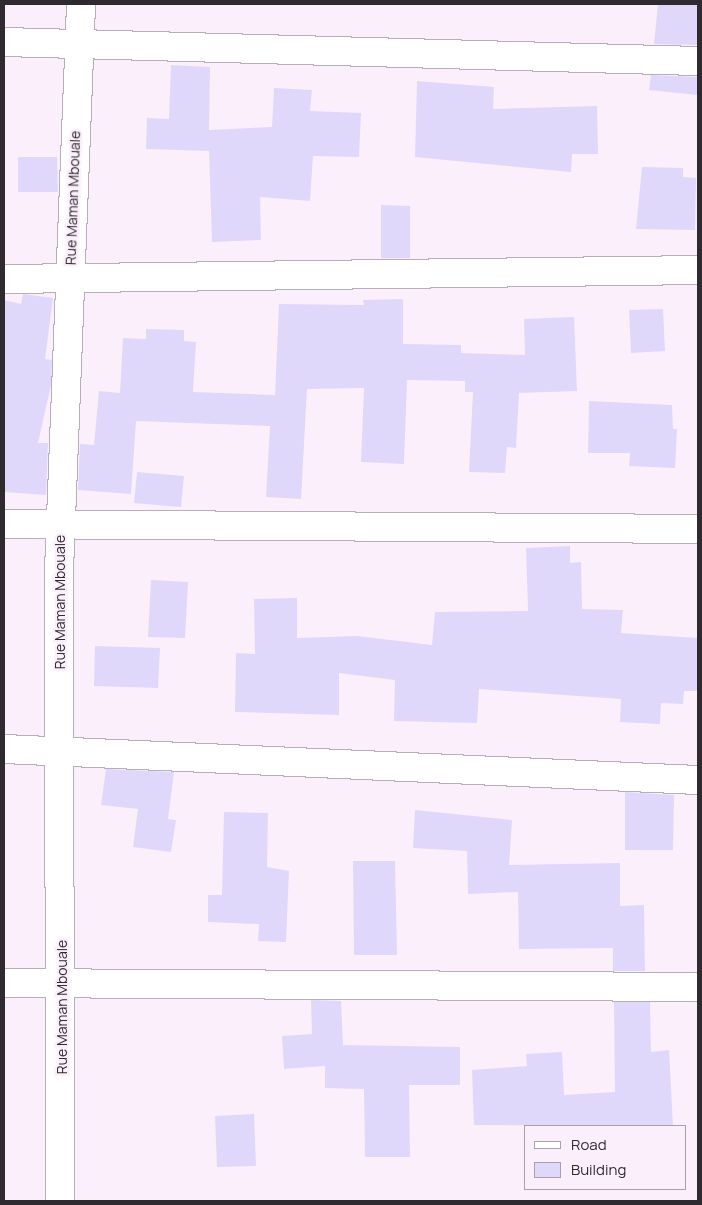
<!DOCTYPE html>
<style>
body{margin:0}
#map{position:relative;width:702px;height:1205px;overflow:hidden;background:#fceffc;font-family:Manrope,sans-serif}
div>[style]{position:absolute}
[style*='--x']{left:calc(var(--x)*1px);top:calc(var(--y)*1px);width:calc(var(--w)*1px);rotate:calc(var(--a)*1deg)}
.building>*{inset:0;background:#e0d8fa}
.roads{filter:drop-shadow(1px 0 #b9adba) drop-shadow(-1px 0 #b9adba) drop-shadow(0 1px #b9adba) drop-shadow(0 -1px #b9adba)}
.minor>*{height:28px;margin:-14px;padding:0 14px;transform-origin:14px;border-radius:14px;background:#fff}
span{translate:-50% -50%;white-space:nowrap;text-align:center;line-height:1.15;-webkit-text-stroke:5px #fceffc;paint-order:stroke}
.street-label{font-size:14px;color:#2f2a2f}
.frame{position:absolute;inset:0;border:5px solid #2f2a2f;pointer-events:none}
.legend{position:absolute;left:524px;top:1125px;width:162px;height:65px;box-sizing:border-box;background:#fceffc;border:1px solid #aaa0aa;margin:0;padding:6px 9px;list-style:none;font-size:15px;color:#2f2a2f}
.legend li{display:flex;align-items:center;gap:10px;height:25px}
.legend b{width:25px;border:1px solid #aaa0aa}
</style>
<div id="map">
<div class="building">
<i style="clip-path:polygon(658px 4px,698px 4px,698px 45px,654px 44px)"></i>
<i style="clip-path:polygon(171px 65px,210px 67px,209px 130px,272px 127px,274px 88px,312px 90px,310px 111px,361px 113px,359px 157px,313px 156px,310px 201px,260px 197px,261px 240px,212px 242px,209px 151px,146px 149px,147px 118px,169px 119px)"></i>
<i style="clip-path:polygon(651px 75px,698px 77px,698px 95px,649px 90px)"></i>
<i style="clip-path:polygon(417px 81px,494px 87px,493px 109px,597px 106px,598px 154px,572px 154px,571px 172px,415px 157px)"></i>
<i style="clip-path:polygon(18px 157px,57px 157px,58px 192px,18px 192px)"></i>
<i style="clip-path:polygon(642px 167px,683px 168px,683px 177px,696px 178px,695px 230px,636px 229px)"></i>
<i style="clip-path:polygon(381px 205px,410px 206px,410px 258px,381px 258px)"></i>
<i style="clip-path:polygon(23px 294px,53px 298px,45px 359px,52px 360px,51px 385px,38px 443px,48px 443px,46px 495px,4px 492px,4px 300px,21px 304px)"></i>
<i style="clip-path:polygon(403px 299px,403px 344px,461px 345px,461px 353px,525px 355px,524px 319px,574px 317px,577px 391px,519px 393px,516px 448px,507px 447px,505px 473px,469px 472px,473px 392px,465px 392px,465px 381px,407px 380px,404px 464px,361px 462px,364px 388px,307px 389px,301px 499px,266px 497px,270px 426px,136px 421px,131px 494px,78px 490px,80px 444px,94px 445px,99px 391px,120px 393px,123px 338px,146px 339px,146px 329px,184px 330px,184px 341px,196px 342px,193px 392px,275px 395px,279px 304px,364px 305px,363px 300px)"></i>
<i style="clip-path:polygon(663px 309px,665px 351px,631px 353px,629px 310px)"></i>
<i style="clip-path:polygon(589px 401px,672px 405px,673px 429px,677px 429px,675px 468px,629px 466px,630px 453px,588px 453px)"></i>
<i style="clip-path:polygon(137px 472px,184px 476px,181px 507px,134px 503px)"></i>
<i style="clip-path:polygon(570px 546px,570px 563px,581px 562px,582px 609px,623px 610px,621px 633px,698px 638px,698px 691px,684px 691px,683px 704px,661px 703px,660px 724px,620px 722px,621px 699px,479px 689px,477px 723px,394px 721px,395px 680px,339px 673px,339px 715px,235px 712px,236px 653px,255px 654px,254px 599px,297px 598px,297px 638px,357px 636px,432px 645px,435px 612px,528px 611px,526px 548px)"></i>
<i style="clip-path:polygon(151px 580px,188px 582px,185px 638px,148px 637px)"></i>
<i style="clip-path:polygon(95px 646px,160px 648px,158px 688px,94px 686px)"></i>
<i style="clip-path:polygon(106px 769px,174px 772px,168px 819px,176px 820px,171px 852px,133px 847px,138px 809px,101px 805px)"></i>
<i style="clip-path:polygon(625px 792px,674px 795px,673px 850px,625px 850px)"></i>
<i style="clip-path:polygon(415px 810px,512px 820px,509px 865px,620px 863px,620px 906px,644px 905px,645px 971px,613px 971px,613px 948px,519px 949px,518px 892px,468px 894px,467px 851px,413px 848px)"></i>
<i style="clip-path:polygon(224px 812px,268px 813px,267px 867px,289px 871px,286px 942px,258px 941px,259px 924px,208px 922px,208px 895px,222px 895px)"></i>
<i style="clip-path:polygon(353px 861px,395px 861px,397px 955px,354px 955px)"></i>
<i style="clip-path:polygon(311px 1000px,341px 1001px,343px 1045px,460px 1047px,460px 1085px,409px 1085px,410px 1157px,365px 1157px,364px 1089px,325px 1088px,325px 1066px,284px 1069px,282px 1036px,312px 1034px)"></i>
<i style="clip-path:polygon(614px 1002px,650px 1002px,651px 1052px,669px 1050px,673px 1126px,474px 1125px,472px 1070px,527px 1066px,526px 1054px,562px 1052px,564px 1095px,615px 1092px)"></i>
<i style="clip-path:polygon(254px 1114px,256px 1166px,217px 1167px,215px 1116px)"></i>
</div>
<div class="roads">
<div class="minor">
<i style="--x:4;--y:42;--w:694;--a:1.57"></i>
<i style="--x:4;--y:279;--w:694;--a:-0.74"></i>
<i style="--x:4;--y:524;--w:694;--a:0.41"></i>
<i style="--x:4;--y:749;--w:695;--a:2.56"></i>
<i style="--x:4;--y:983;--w:694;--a:0.33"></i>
<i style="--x:60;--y:1201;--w:631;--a:-90.09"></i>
<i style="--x:59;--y:570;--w:566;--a:-87.77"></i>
</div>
</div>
<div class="street-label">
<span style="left:73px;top:198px;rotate:-88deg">Rue Maman Mbouale</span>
<span style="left:60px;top:602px;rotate:-90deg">Rue Maman Mbouale</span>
<span style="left:62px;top:1007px;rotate:-90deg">Rue Maman Mbouale</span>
</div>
<div class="frame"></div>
<ul class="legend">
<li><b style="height:6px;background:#fff"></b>Road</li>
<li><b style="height:14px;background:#e0d8fa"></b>Building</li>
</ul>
</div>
